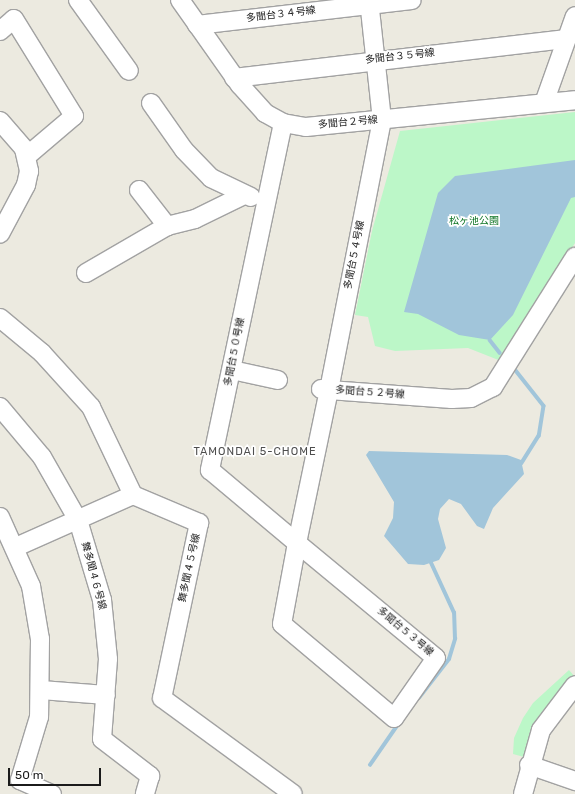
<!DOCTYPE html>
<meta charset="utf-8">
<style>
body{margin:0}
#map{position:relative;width:575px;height:794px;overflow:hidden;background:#eceae0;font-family:Rubik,"Noto Sans JP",sans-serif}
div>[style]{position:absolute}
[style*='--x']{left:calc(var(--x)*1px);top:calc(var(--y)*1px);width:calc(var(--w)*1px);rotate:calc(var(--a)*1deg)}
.park>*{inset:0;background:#bcf7c8}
.water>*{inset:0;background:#a1c5da}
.stream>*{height:3.5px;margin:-1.75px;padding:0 1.75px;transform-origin:1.75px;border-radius:1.75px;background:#a1c5da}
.roads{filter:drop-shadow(1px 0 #a2a2a2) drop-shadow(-1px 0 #a2a2a2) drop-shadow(0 1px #a2a2a2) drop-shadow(0 -1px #a2a2a2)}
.minor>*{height:18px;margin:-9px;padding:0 9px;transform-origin:9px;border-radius:9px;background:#fff}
span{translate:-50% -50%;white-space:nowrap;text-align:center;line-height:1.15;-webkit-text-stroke:3.5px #fff;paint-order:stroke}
.street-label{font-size:10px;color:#1b1b1b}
.park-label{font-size:10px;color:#0d7423}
.neighbourhood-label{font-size:11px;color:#4e4e4e;letter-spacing:1px}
.scale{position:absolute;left:8px;top:768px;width:93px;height:18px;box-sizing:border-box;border:2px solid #1b1b1b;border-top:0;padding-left:5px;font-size:12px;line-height:14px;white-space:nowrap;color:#1b1b1b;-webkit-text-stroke:3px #fff;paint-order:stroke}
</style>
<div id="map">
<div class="park">
<i style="clip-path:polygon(575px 112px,575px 243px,501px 361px,468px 348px,395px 351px,375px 346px,368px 317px,355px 315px,372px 231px,400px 131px)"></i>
<i style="clip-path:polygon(569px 670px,575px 677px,527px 746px,524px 757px,513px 754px,514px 738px,523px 718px,533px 703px)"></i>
</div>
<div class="water">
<i style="clip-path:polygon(575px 160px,575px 197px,571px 198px,513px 315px,490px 340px,459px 335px,418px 314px,404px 312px,438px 193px,455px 176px)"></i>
<i style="clip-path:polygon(369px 451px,507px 455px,521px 460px,524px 474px,493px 508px,484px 529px,477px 526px,461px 504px,449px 499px,440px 509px,438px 519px,446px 548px,439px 560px,424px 565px,408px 564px,384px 536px,393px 518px,394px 502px,366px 455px)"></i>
</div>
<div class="stream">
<i style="--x:490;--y:340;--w:16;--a:52"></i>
<i style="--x:514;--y:368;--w:48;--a:51.7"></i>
<i style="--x:544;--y:406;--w:30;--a:99"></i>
<i style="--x:539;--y:436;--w:32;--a:122"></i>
<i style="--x:419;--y:698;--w:49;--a:-52.4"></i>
<i style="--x:449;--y:659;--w:21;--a:-73"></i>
<i style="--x:455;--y:639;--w:26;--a:-92"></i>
<i style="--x:454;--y:613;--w:55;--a:-114.7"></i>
<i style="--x:370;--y:765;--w:51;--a:-55.4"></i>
</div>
<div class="roads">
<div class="minor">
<i style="--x:78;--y:0;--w:87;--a:54.3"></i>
<i style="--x:180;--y:0;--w:104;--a:54.8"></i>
<i style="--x:240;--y:85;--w:38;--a:48"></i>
<i style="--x:265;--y:113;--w:21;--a:29"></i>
<i style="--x:283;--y:123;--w:23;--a:10"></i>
<i style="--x:306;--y:127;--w:270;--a:-5.7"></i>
<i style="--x:197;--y:25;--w:216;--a:-6.6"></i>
<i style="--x:0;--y:31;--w:18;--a:-41"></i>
<i style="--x:14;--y:19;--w:114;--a:58.3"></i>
<i style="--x:74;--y:116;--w:60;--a:139.7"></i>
<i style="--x:234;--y:78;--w:335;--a:-6.7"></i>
<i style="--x:151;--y:103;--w:57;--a:54.9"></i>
<i style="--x:184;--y:150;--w:39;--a:46"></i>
<i style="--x:211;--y:178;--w:44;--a:25.4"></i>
<i style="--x:544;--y:103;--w:92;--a:-70.4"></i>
<i style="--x:0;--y:121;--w:37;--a:49"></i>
<i style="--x:24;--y:149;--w:23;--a:77"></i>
<i style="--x:29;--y:171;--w:14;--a:102"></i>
<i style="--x:26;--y:185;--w:55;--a:118"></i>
<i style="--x:283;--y:123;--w:355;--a:101.9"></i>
<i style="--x:210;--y:470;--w:114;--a:40"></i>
<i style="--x:297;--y:543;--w:180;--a:39.6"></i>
<i style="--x:436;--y:658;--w:73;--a:125"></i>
<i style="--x:394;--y:718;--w:146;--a:-140"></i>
<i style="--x:282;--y:624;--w:82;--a:-79.5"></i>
<i style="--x:297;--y:543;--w:156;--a:-78.2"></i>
<i style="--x:329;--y:390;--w:123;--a:4.2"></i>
<i style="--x:452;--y:399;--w:19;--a:-3"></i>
<i style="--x:471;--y:398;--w:25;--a:-27"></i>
<i style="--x:493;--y:387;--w:154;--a:-57.8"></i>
<i style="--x:139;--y:190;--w:46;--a:52.1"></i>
<i style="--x:86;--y:273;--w:94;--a:-30.1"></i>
<i style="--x:167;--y:226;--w:29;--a:-14"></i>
<i style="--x:195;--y:219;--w:52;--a:-26.1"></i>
<i style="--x:0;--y:318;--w:55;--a:39.8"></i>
<i style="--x:42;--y:353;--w:73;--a:47.8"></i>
<i style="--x:91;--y:407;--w:98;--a:64.5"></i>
<i style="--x:133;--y:495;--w:72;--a:23"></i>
<i style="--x:199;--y:523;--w:179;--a:101.9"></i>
<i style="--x:162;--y:698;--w:162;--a:36.2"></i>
<i style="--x:232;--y:370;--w:47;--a:12.3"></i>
<i style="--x:321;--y:389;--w:8;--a:7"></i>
<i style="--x:329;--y:390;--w:275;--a:-78.9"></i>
<i style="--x:382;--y:120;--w:121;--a:-96.2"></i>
<i style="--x:0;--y:407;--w:65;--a:50"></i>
<i style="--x:42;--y:457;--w:73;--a:60.3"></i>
<i style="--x:78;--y:520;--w:84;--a:73.3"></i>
<i style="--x:102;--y:600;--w:59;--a:84.2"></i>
<i style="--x:108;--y:659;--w:80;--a:94.3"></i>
<i style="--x:102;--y:739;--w:61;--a:37.6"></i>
<i style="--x:150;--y:776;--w:19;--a:106"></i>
<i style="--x:0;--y:517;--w:76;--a:65.8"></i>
<i style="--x:31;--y:586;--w:54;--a:80.4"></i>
<i style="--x:40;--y:639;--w:78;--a:90.7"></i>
<i style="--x:39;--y:717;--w:66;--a:106.8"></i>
<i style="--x:20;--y:780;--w:35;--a:24"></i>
<i style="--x:16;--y:547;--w:128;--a:-24"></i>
<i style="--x:41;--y:690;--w:65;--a:4.4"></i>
<i style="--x:529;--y:765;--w:49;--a:19.2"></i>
<i style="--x:523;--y:794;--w:66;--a:-74.3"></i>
<i style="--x:541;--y:730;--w:56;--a:-52.9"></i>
</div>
</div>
<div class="street-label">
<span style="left:281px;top:15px;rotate:-7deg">多聞台３４号線</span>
<span style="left:400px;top:57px;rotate:-6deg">多聞台３５号線</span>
<span style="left:348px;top:123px;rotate:-5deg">多聞台２号線</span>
<span style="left:355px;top:255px;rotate:-79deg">多聞台５４号線</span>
<span style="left:235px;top:352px;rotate:-79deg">多聞台５０号線</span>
<span style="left:370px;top:393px;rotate:4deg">多聞台５２号線</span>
<span style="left:190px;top:568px;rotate:-78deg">舞多聞４５号線</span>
<span style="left:93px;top:576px;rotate:75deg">舞多聞４６号線</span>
<span style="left:405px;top:632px;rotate:40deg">多聞台５３号線</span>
</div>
<div class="park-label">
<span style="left:474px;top:222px">松ヶ池公園</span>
</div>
<div class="neighbourhood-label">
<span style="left:255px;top:452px">TAMONDAI 5-CHOME</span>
</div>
<div class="scale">50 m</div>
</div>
